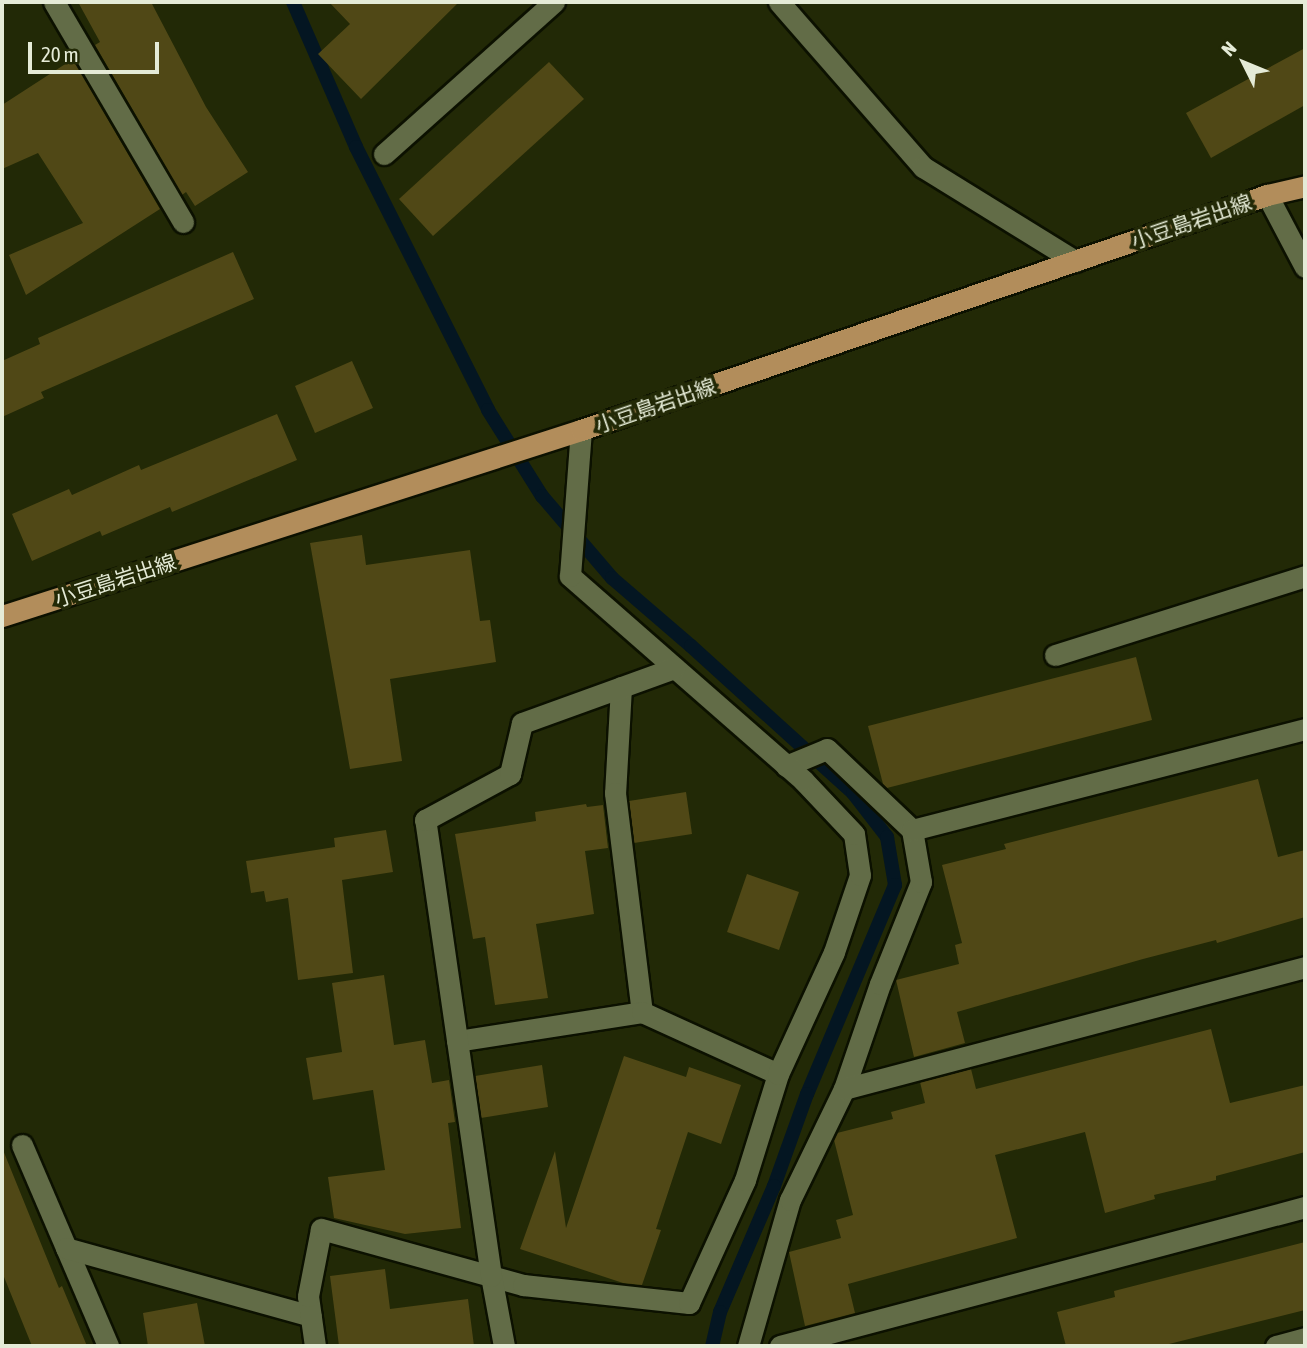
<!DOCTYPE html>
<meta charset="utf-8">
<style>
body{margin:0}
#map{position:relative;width:1307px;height:1348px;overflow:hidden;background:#222906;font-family:"Asap Condensed","Noto Sans JP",sans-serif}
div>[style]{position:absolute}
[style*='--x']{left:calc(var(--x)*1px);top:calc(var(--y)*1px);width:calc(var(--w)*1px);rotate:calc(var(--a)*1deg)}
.stream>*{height:14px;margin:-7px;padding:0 7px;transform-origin:7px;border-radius:7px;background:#041622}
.building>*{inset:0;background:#504816}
.roads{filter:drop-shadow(2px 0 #0c1100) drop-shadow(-2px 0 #0c1100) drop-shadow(0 2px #0c1100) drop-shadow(0 -2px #0c1100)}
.minor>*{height:21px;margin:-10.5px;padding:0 10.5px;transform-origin:10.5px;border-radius:10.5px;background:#626c47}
.major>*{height:21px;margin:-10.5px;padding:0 10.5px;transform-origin:10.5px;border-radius:10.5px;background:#b28d5b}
span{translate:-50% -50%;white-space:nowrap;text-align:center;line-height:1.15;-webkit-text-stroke:7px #222906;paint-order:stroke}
.street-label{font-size:21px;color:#e5ebd7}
.frame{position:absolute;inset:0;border:4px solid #e5ebd7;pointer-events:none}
.north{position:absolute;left:1209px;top:28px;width:70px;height:70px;-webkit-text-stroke:5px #222906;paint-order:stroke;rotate:313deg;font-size:19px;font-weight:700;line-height:28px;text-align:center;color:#e5ebd7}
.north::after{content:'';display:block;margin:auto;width:24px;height:32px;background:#e5ebd7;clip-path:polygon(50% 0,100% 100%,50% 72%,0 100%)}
.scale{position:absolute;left:28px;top:42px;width:131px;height:32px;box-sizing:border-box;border:4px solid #e5ebd7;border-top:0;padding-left:9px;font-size:21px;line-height:24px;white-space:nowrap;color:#e5ebd7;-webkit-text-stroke:5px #222906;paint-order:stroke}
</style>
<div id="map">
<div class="stream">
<i style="--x:293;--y:2;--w:158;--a:66.5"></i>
<i style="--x:356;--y:147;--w:294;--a:63.3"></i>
<i style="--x:488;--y:410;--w:102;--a:57.9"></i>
<i style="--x:542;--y:496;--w:108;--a:49.5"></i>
<i style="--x:612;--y:578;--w:104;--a:40.7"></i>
<i style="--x:691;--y:646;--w:219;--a:42.2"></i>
<i style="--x:853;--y:793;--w:56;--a:52.3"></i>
<i style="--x:887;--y:837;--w:49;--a:80.5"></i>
<i style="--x:895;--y:885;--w:227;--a:112.8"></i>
<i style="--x:807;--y:1094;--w:98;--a:109.7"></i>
<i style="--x:774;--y:1186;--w:137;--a:113.2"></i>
<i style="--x:720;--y:1312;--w:35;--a:103"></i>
</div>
<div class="building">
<i style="clip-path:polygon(78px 2px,151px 2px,206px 107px,248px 172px,195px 206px,186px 192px,182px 195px,95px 45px,100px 42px)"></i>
<i style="clip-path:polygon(329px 2px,459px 2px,361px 99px,318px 54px,350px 24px)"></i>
<i style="clip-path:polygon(1305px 48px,1305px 105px,1211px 158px,1186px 113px)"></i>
<i style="clip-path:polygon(73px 59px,160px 209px,26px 295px,9px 255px,83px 223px,38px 153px,2px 169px,2px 105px)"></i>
<i style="clip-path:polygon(549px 62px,584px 99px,433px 236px,399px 199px)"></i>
<i style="clip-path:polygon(233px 252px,254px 299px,41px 392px,44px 398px,2px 417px,2px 361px,40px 344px,38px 338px)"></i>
<i style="clip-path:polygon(352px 361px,373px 408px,315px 433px,295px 386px)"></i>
<i style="clip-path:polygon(277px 414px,297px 460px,172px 512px,170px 507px,102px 536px,100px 531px,32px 561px,12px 514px,69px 489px,72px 495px,139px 465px,141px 470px)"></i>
<i style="clip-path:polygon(362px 535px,366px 565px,470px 550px,480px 621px,490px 620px,496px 662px,390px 679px,402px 761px,350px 769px,310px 543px)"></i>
<i style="clip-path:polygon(1136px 657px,1152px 720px,887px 788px,883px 784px,868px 726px)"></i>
<i style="clip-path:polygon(1258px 779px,1278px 857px,1305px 850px,1305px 917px,1217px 943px,1216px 940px,1143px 959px,957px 1012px,965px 1043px,914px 1057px,896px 980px,959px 964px,955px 945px,962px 943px,942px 865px,1006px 849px,1004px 844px)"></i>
<i style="clip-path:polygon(686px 792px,692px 834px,634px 843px,629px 801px)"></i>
<i style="clip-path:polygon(586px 804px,587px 807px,603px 805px,608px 848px,585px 851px,594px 914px,536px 924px,548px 998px,495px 1005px,485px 937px,473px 939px,455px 834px,536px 821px,535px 812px)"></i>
<i style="clip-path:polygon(386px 830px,393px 872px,342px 880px,353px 973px,298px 980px,288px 898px,266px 902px,264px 891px,251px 893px,246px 861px,335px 847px,334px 838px)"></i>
<i style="clip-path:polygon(747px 874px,799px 892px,779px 950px,727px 932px)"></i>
<i style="clip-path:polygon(384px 975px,394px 1045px,425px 1040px,432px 1083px,449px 1080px,455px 1122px,448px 1123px,461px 1228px,405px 1234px,334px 1218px,328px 1177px,385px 1170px,373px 1090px,313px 1100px,306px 1058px,342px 1052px,332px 983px)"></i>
<i style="clip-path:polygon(1211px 1029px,1230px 1103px,1305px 1085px,1305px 1152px,1216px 1176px,1216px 1180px,1154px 1195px,1155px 1199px,1105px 1213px,1085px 1132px,995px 1155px,1017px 1238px,848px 1284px,855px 1313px,805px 1326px,789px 1252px,841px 1238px,836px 1220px,853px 1215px,834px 1140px,837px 1133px,893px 1119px,891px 1112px,925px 1103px,920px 1082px,971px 1069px,976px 1089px)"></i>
<i style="clip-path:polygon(624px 1056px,686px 1077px,689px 1067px,741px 1085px,721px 1144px,688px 1132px,656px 1229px,661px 1230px,642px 1285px,623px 1283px,520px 1249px,555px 1151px,566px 1228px)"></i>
<i style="clip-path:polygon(542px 1065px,548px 1107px,481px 1118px,475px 1076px)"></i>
<i style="clip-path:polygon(3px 1150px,59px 1288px,62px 1286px,87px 1346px,32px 1346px,2px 1272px)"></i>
<i style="clip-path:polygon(1305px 1242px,1305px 1310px,1161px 1346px,1066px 1346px,1057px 1312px,1115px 1297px,1114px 1291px)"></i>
<i style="clip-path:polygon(385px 1269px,390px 1309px,468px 1299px,474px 1346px,339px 1346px,330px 1276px)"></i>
<i style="clip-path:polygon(197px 1303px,205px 1346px,148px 1346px,143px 1313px)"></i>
</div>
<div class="roads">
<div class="minor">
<i style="--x:54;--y:2;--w:255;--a:59.6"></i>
<i style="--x:779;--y:2;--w:219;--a:48.9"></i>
<i style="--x:923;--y:167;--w:179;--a:31.7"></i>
<i style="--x:384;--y:154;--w:228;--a:-41.8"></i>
<i style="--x:1267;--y:195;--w:81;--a:62.2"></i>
<i style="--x:1055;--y:655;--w:262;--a:-17.5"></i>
<i style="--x:621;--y:687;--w:106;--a:93.2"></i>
<i style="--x:615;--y:793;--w:221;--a:83"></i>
<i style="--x:786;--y:766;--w:44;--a:-22.5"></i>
<i style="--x:827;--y:749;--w:117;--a:43.6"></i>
<i style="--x:457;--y:1041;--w:187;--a:-8.9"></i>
<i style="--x:642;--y:1012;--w:149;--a:24.5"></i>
<i style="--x:844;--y:1089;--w:111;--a:-71.1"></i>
<i style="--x:880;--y:984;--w:110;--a:-68.1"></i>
<i style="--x:921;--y:882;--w:53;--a:-99.8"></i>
<i style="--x:912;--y:830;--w:406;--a:-14.4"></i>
<i style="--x:22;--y:1145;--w:219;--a:66.8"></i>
<i style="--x:66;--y:1248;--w:254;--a:15.5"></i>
<i style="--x:315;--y:1346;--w:50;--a:-98"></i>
<i style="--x:308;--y:1296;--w:68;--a:-79"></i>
<i style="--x:321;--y:1229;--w:210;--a:15.5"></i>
<i style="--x:523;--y:1285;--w:167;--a:6.2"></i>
<i style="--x:689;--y:1303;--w:135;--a:-65.5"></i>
<i style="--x:745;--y:1180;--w:111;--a:-72.7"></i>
<i style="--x:778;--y:1074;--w:134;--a:-65.3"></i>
<i style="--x:834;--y:952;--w:81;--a:-71.3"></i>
<i style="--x:860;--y:875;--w:41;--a:-98.3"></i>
<i style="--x:854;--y:834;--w:74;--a:-133.4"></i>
<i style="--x:803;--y:780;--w:310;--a:-138.8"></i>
<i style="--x:570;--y:576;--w:146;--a:-85.7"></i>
<i style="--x:504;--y:1346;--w:71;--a:-100.5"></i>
<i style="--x:491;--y:1276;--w:461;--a:-98.2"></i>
<i style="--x:425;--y:820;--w:97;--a:-28.4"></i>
<i style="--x:510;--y:774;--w:52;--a:-76.8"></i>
<i style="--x:522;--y:723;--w:162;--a:-19.9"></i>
<i style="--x:748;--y:1346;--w:152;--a:-74"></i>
<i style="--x:790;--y:1200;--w:123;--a:-64.1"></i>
<i style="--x:844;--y:1089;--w:477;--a:-14.8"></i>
<i style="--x:780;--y:1346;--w:543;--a:-14.83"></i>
<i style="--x:1276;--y:1346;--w:30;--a:-15"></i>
</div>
<div class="major">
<i style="--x:2;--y:616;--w:608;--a:-17.81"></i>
<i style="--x:581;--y:430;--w:725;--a:-18.91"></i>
<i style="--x:1267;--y:195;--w:39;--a:-13"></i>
</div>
</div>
<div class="street-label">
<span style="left:1191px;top:221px;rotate:-19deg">小豆島岩出線</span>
<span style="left:655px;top:405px;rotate:-19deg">小豆島岩出線</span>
<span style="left:115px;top:580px;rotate:-18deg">小豆島岩出線</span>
</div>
<div class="frame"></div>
<div class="north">N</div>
<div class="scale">20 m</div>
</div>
